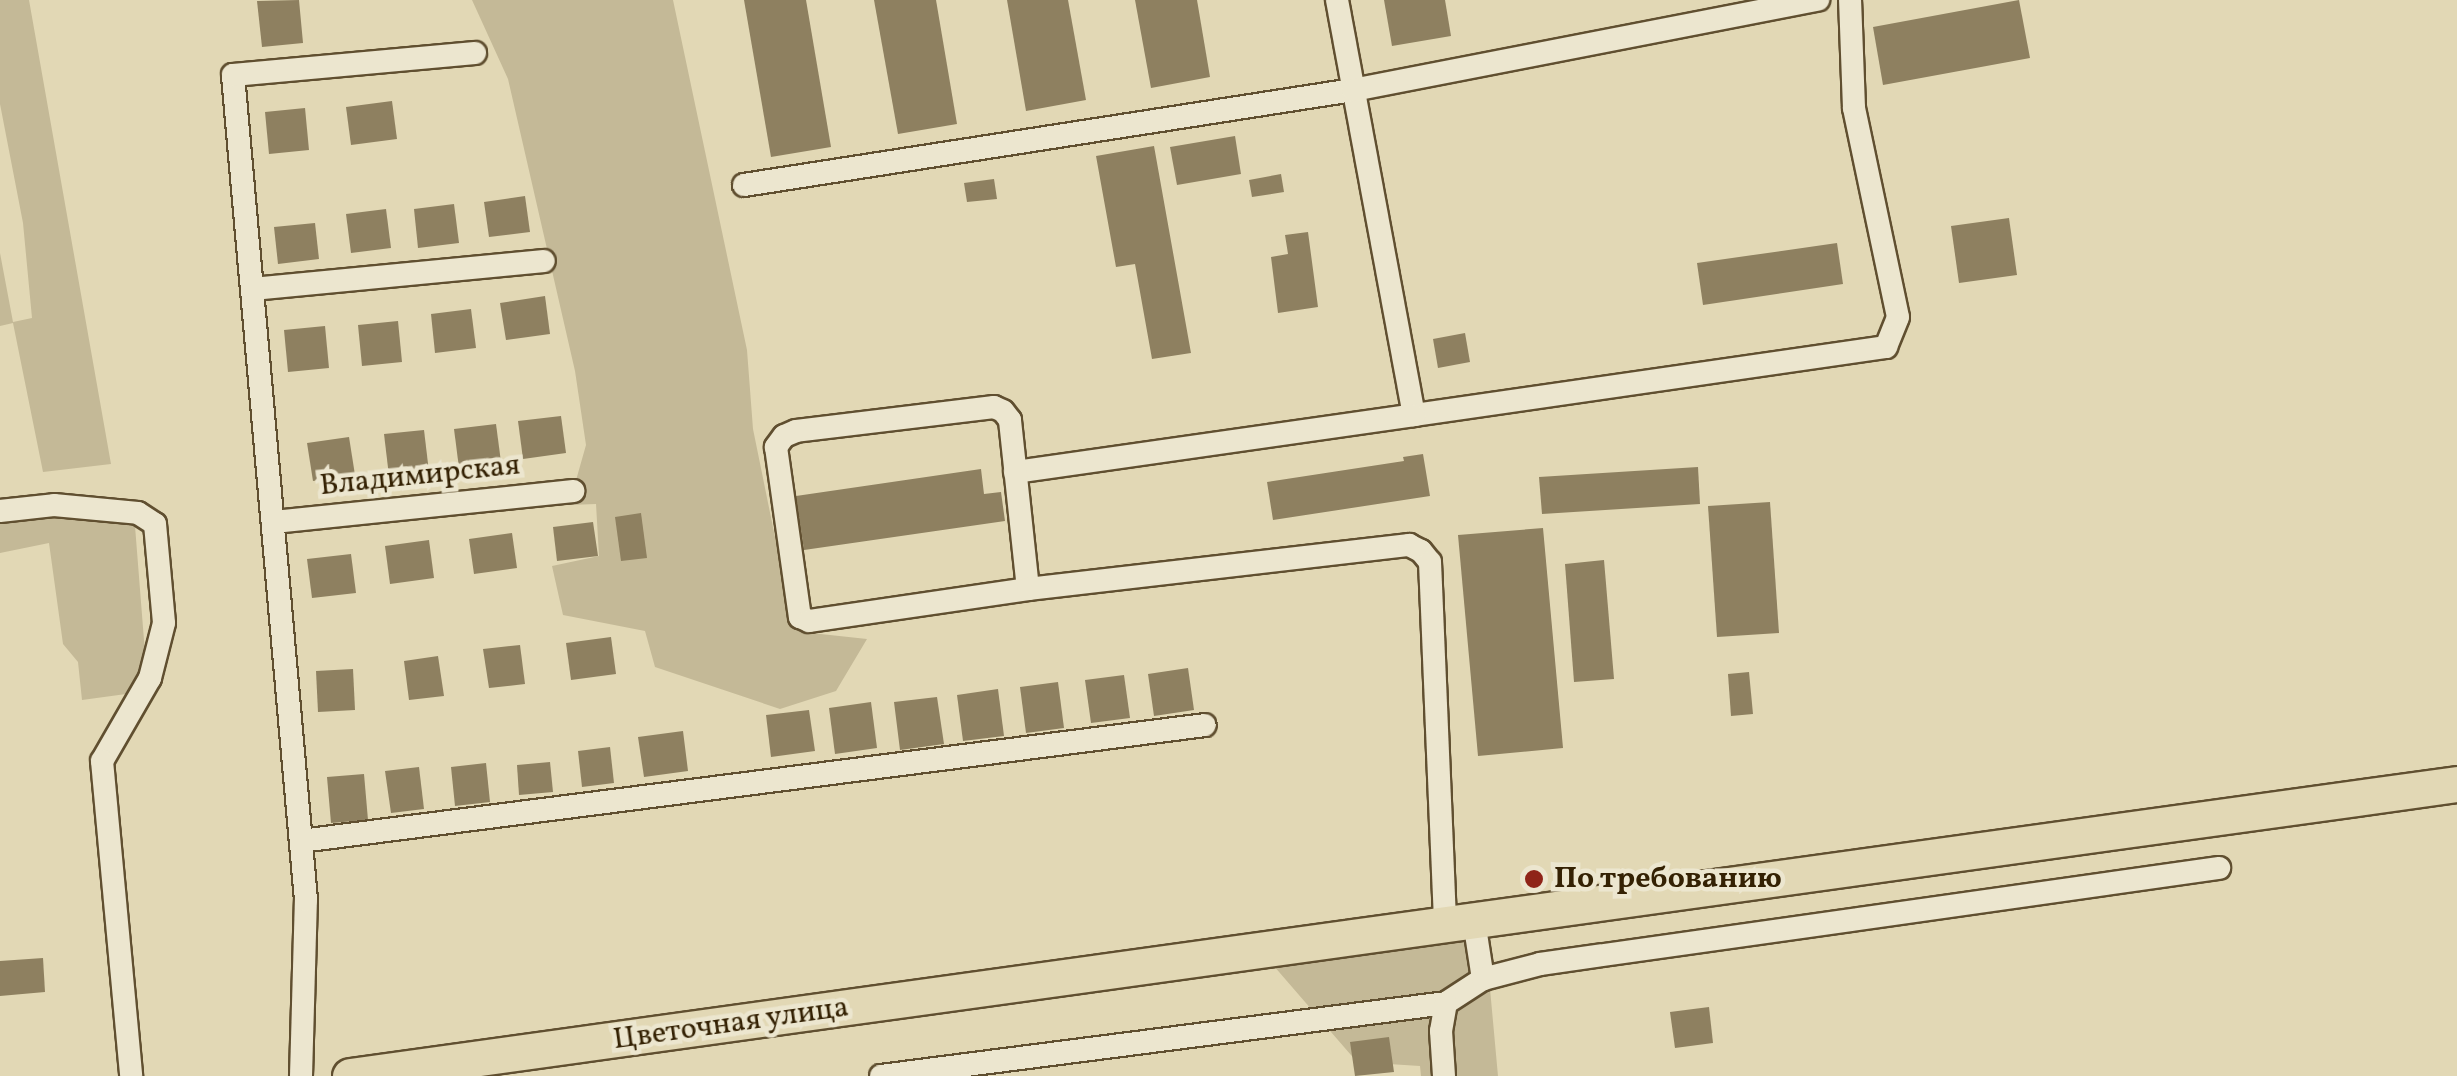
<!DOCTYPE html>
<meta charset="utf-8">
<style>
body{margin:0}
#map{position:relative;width:2457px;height:1076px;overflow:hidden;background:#e2d8b5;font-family:Vollkorn,serif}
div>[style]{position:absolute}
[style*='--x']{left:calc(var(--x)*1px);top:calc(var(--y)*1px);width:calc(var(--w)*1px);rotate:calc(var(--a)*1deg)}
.green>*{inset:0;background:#c4b997}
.building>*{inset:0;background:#8e8060}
.roads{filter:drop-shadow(2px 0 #604f30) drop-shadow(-2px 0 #604f30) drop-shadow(0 2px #604f30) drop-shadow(0 -2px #604f30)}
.street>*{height:22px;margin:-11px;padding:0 11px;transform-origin:11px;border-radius:11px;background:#ece6cf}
.primary>*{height:35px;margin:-17.5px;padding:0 17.5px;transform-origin:17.5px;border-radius:17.5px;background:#e2d8b5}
.dots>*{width:28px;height:28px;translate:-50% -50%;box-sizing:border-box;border:5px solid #ece6cf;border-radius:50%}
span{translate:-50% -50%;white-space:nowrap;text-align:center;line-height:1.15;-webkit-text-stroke:9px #ece6cf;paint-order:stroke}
.street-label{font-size:30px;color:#342103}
.poi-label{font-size:30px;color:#342103;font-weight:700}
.left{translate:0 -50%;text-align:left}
</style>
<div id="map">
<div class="green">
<i style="clip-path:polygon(0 0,29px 0,111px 464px,43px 472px,13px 323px,0 326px,0 253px,13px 322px,32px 318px,23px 223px,0 104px)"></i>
<i style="clip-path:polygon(472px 0,673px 0,747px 350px,753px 429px,788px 601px,802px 632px,867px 639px,836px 691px,780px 709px,655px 667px,645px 631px,563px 615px,552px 566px,599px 556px,596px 504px,569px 505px,586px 445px,575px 371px,508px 79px)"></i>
<i style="clip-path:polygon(115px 510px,135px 526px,148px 691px,82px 700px,78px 662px,63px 644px,49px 543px,0 553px,0 515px)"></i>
<i style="clip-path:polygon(1485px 934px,1498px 1076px,1421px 1076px,1420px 1066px,1357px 1062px,1273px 965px)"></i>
</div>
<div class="building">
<i style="clip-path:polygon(299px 0,303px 43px,262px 47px,257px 1px)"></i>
<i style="clip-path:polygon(744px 0,806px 0,831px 147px,771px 157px)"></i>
<i style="clip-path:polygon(874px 0,936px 0,957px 124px,898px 134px)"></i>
<i style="clip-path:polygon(1007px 0,1068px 0,1086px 100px,1026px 111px)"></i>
<i style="clip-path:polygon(1135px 0,1197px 0,1210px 77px,1151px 88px)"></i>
<i style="clip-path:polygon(1384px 0,1445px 0,1451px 36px,1392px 46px)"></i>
<i style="clip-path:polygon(2019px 0,2030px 58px,1883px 85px,1873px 27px)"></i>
<i style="clip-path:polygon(392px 101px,397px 139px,351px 145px,346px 107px)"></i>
<i style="clip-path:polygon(305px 108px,309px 150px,269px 154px,265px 112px)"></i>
<i style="clip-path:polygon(1235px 136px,1241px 174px,1177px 185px,1170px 147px)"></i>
<i style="clip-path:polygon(1154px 146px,1191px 353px,1152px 359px,1135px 264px,1116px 267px,1096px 156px)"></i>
<i style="clip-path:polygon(1281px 174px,1284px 192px,1252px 197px,1249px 180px)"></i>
<i style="clip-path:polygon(994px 179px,997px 199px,967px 202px,964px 183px)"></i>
<i style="clip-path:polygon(525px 196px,530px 232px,489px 237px,484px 202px)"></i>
<i style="clip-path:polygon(454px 204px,459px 243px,418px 248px,414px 209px)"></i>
<i style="clip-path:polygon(386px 209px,391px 248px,351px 253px,346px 214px)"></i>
<i style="clip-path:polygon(2009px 218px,2017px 275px,1959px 283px,1951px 226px)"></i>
<i style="clip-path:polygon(315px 223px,319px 259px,278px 264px,274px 227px)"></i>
<i style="clip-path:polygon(1308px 232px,1318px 307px,1278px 313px,1271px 257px,1288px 254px,1285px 235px)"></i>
<i style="clip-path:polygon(1837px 243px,1843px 284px,1703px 305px,1697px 263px)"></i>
<i style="clip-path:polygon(545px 296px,550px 334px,506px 340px,500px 303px)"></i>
<i style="clip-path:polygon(471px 309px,476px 348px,435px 353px,431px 314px)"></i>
<i style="clip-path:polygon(398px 321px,402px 362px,362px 366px,358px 325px)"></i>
<i style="clip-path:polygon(325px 326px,329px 368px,288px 372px,284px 330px)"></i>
<i style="clip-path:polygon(1465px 333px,1470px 362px,1438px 368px,1433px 339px)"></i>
<i style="clip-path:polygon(561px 416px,566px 453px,523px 459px,518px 421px)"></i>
<i style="clip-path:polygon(496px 424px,501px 462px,459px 468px,454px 429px)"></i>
<i style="clip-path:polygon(424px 430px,429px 472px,389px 476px,384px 434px)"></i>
<i style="clip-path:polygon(349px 437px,355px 475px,313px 481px,307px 443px)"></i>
<i style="clip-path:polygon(1423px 454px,1430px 496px,1273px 520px,1267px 482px,1404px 461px,1403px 457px)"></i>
<i style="clip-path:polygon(1698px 467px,1700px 504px,1542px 514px,1539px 477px)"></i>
<i style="clip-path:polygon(981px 469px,984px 494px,1001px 492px,1005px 521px,804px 550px,796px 496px)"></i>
<i style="clip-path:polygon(1770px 502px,1779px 633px,1717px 637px,1708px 506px)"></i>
<i style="clip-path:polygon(641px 513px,647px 558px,621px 561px,615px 517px)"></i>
<i style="clip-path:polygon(593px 522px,598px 556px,557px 561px,553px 527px)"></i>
<i style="clip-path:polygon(1543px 528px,1563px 748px,1478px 756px,1458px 535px)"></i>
<i style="clip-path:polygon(512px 533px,517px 568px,474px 574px,469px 539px)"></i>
<i style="clip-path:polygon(429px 540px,434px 578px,390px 584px,385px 546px)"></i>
<i style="clip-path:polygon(351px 554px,356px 593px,312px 598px,307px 559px)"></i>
<i style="clip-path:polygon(1604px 560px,1614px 679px,1574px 682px,1565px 564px)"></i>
<i style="clip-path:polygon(611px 637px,616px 674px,571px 680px,566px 643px)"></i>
<i style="clip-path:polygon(520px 645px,525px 684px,489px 688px,483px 649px)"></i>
<i style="clip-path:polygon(438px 656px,444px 696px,409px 700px,404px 661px)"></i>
<i style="clip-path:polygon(1188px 668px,1194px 710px,1154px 716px,1148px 674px)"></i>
<i style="clip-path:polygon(353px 669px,355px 710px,318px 712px,316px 671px)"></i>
<i style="clip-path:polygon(1749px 672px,1753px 714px,1731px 716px,1728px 674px)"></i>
<i style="clip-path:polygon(1124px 675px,1130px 718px,1091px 723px,1085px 680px)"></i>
<i style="clip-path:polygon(1058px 682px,1064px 728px,1026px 733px,1020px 687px)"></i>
<i style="clip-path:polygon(998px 689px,1004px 736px,963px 741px,957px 695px)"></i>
<i style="clip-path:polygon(937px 697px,944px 744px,900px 750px,894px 702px)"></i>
<i style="clip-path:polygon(871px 702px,877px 748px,835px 754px,829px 708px)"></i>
<i style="clip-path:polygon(809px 710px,815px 751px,771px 757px,766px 715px)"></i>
<i style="clip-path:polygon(683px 731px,688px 771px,644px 777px,638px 737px)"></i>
<i style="clip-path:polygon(610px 747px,614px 783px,582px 787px,578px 751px)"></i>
<i style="clip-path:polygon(550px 762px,553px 792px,519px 795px,517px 765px)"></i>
<i style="clip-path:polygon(486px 763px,490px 802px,455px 806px,451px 767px)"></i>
<i style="clip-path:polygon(419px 767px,424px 809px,391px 813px,385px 771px)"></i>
<i style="clip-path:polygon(364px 774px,368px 820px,331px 823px,327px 777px)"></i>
<i style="clip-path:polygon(43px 958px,45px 992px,0 996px,0 961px)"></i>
<i style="clip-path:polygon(1709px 1007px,1713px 1043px,1675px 1048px,1670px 1012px)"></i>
<i style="clip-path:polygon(1389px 1037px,1394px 1072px,1355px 1076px,1350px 1042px)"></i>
</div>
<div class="roads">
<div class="street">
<i style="--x:1337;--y:0;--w:422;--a:79.5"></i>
<i style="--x:1414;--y:415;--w:477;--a:-8.2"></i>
<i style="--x:1886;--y:347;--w:32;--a:-68"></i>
<i style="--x:1898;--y:317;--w:214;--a:-101.9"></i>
<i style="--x:1854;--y:108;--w:108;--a:-92.1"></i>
<i style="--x:744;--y:185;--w:616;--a:-8.87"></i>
<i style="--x:1353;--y:90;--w:474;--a:-11"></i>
<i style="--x:253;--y:289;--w:292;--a:-5.5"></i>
<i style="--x:1015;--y:472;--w:403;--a:-8.1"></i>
<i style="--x:0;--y:511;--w:54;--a:-6.3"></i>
<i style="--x:54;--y:505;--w:84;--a:5.4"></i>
<i style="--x:138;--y:513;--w:20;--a:33"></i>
<i style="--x:155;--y:524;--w:99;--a:84.8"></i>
<i style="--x:164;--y:623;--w:57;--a:104.3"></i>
<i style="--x:150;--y:678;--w:96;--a:120"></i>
<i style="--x:102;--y:761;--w:316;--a:84.7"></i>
<i style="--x:274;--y:522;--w:301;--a:-5.9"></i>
<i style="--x:1028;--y:589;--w:170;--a:-96.1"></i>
<i style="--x:1010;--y:420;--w:11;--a:-128"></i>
<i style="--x:1003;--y:411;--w:10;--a:-156"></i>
<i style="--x:994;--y:407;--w:199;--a:173.1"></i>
<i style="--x:796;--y:431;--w:13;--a:157"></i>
<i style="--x:784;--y:436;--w:14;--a:126"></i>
<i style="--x:776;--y:447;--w:172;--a:82"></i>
<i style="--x:800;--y:617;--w:10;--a:24"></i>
<i style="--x:809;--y:621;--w:221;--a:-8.3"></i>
<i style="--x:1028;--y:589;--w:384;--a:-6.6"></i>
<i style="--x:1409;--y:545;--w:13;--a:27"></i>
<i style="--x:1421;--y:551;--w:14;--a:51"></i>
<i style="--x:1430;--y:562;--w:363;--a:87.6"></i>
<i style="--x:301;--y:841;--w:911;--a:-7.31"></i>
<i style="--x:1474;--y:921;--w:59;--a:81.2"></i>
<i style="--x:301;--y:1076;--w:176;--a:-88.4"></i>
<i style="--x:306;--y:900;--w:828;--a:-95.06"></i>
<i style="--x:233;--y:75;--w:243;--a:-5.2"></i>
<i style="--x:881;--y:1076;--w:570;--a:-7.36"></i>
<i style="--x:1446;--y:1003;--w:44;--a:-33"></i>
<i style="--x:1483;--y:979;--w:59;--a:-14.7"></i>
<i style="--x:1540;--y:964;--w:686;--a:-8.05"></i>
<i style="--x:1444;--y:1076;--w:45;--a:-93.8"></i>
<i style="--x:1441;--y:1031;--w:28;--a:-80"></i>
</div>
<div class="primary">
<i style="--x:350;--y:1076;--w:2127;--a:-7.89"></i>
</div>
</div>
<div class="dots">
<i style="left:1534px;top:879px;background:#8f2418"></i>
</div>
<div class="street-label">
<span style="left:420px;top:476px;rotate:-6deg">Владимирская</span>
<span style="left:731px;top:1024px;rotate:-8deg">Цветочная улица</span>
</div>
<div class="poi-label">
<span class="left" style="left:1554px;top:879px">По требованию</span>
</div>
</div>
